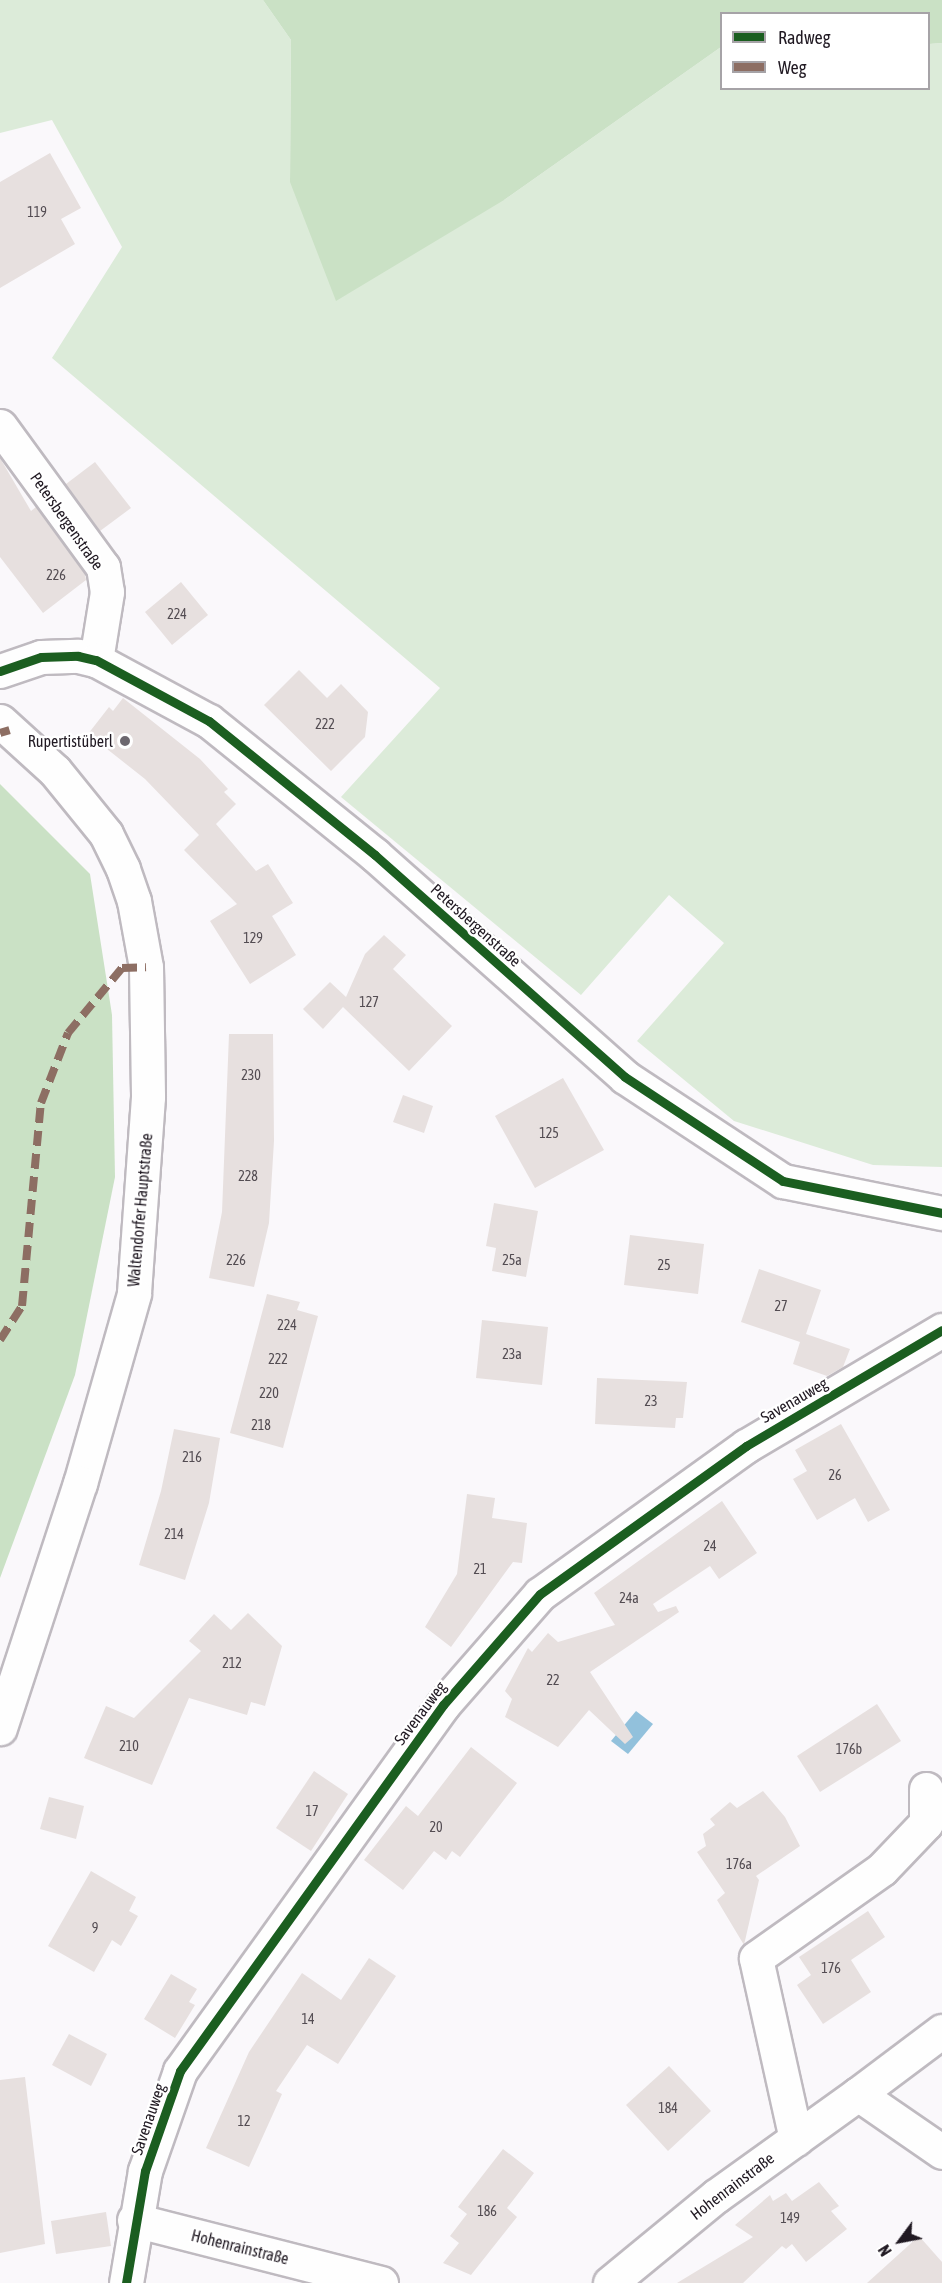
<!DOCTYPE html>
<meta charset="utf-8">
<style>
body{margin:0}
#map{position:relative;width:942px;height:2283px;overflow:hidden;background:#faf8fb;font-family:"Asap Condensed",sans-serif}
div>[style]{position:absolute}
[style*='--x']{left:calc(var(--x)*1px);top:calc(var(--y)*1px);width:calc(var(--w)*1px);rotate:calc(var(--a)*1deg)}
.green>*{inset:0;background:#dcebd9}
.forest>*{inset:0;background:#cae1c5}
.water>*{inset:0;background:#92c1dc}
.building>*{inset:0;background:#e7e0df}
.roads{filter:drop-shadow(2px 0 #bfbac0) drop-shadow(-2px 0 #bfbac0) drop-shadow(0 2px #bfbac0) drop-shadow(0 -2px #bfbac0)}
.minor>*{height:33px;margin:-16.5px;padding:0 16.5px;transform-origin:16.5px;border-radius:16.5px;background:#fefefe}
.major>*{height:33px;margin:-16.5px;padding:0 16.5px;transform-origin:16.5px;border-radius:16.5px;background:#fefefe}
.quiet>*{height:8px;margin-top:-4px;transform-origin:0;background:repeating-linear-gradient(90deg,#8d6e63 0 15px,transparent 0 23px)}
.cycleway>*{height:9px;margin:-4.5px;padding:0 4.5px;transform-origin:4.5px;border-radius:4.5px;background:#1b5e20}
.dots>*{width:16px;height:16px;translate:-50% -50%;box-sizing:border-box;border:3px solid #fff;border-radius:50%}
span{translate:-50% -50%;white-space:nowrap;text-align:center;line-height:1.15;-webkit-text-stroke:5px #fff;paint-order:stroke}
.number-label{font-size:14px;color:#534c52}
.number-label span{-webkit-text-stroke-width:0}
.street-label{font-size:16px;color:#201922}
.poi-label{font-size:16px;color:#201922}
.right{translate:-100% -50%;text-align:right}
.legend{position:absolute;left:720px;top:12px;width:210px;height:78px;box-sizing:border-box;background:#fff;border:2px solid #a6a3a7;margin:0;padding:8px 10px;list-style:none;font-size:18px;color:#201922}
.legend li{display:flex;align-items:center;gap:12px;height:30px}
.legend b{width:30px;border:2px solid #a6a3a7}
.north{position:absolute;left:870px;top:2211px;width:60px;height:60px;-webkit-text-stroke:4px #fff;paint-order:stroke;rotate:238deg;font-size:16px;font-weight:700;line-height:24px;text-align:center;color:#201922}
.north::after{content:'';display:block;margin:auto;width:21px;height:27px;background:#201922;clip-path:polygon(50% 0,100% 100%,50% 72%,0 100%)}
</style>
<div id="map">
<div class="green">
<i style="clip-path:polygon(0 0,263px 0,291px 40px,290px 182px,504px 200px,721px 47px,722px 88px,928px 88px,929px 44px,942px 43px,942px 1167px,873px 1165px,734px 1121px,637px 1041px,724px 943px,669px 895px,581px 995px,341px 797px,440px 688px,52px 358px,122px 247px,52px 120px,0 133px)"></i>
</div>
<div class="forest">
<i style="clip-path:polygon(263px 0,942px 0,942px 43px,929px 44px,928px 14px,722px 14px,721px 47px,504px 200px,336px 301px,290px 182px,291px 40px)"></i>
<i style="clip-path:polygon(0 784px,90px 874px,112px 1015px,115px 1177px,75px 1375px,0 1578px)"></i>
</div>
<div class="water">
<i style="clip-path:polygon(636px 1711px,653px 1724px,628px 1754px,611px 1741px)"></i>
</div>
<div class="building">
<i style="clip-path:polygon(50px 153px,81px 208px,61px 219px,75px 244px,0 288px,0 182px)"></i>
<i style="clip-path:polygon(0 458px,31px 511px,36px 507px,85px 574px,86px 580px,43px 613px,0 557px)"></i>
<i style="clip-path:polygon(95px 462px,131px 508px,100px 531px,66px 484px)"></i>
<i style="clip-path:polygon(181px 582px,208px 615px,172px 645px,145px 612px)"></i>
<i style="clip-path:polygon(299px 670px,327px 698px,341px 684px,368px 712px,365px 737px,331px 771px,264px 705px)"></i>
<i style="clip-path:polygon(123px 698px,200px 759px,228px 789px,224px 792px,236px 804px,216px 824px,256px 871px,268px 864px,293px 903px,272px 916px,296px 955px,250px 984px,210px 921px,237px 904px,184px 850px,199px 835px,145px 779px,88px 734px,109px 707px,113px 711px)"></i>
<i style="clip-path:polygon(384px 935px,406px 955px,393px 969px,452px 1026px,409px 1071px,343px 1007px,323px 1029px,303px 1009px,330px 982px,346px 997px,365px 954px)"></i>
<i style="clip-path:polygon(229px 1034px,273px 1034px,274px 1141px,269px 1223px,254px 1287px,209px 1278px,222px 1212px)"></i>
<i style="clip-path:polygon(563px 1078px,604px 1150px,535px 1188px,495px 1116px)"></i>
<i style="clip-path:polygon(403px 1095px,433px 1106px,424px 1133px,393px 1122px)"></i>
<i style="clip-path:polygon(494px 1203px,538px 1211px,526px 1277px,492px 1271px,496px 1248px,486px 1246px)"></i>
<i style="clip-path:polygon(630px 1235px,704px 1244px,698px 1294px,624px 1285px)"></i>
<i style="clip-path:polygon(759px 1269px,821px 1290px,806px 1334px,850px 1349px,843px 1367px,827px 1376px,793px 1364px,800px 1342px,741px 1322px)"></i>
<i style="clip-path:polygon(267px 1294px,300px 1302px,297px 1310px,318px 1316px,283px 1448px,230px 1433px)"></i>
<i style="clip-path:polygon(482px 1320px,548px 1327px,542px 1385px,476px 1378px)"></i>
<i style="clip-path:polygon(597px 1378px,687px 1382px,683px 1418px,676px 1418px,675px 1428px,595px 1424px)"></i>
<i style="clip-path:polygon(841px 1424px,890px 1510px,868px 1522px,855px 1498px,817px 1520px,793px 1479px,807px 1471px,795px 1450px)"></i>
<i style="clip-path:polygon(174px 1429px,220px 1438px,209px 1503px,185px 1580px,139px 1565px,161px 1491px)"></i>
<i style="clip-path:polygon(467px 1494px,495px 1498px,492px 1518px,527px 1523px,522px 1563px,513px 1562px,451px 1647px,425px 1627px,457px 1574px)"></i>
<i style="clip-path:polygon(722px 1501px,757px 1553px,719px 1579px,710px 1566px,653px 1604px,658px 1612px,676px 1606px,679px 1612px,590px 1672px,633px 1737px,625px 1744px,589px 1710px,558px 1747px,505px 1717px,512px 1699px,505px 1691px,528px 1648px,532px 1652px,548px 1633px,558px 1642px,615px 1625px,594px 1593px)"></i>
<i style="clip-path:polygon(248px 1613px,282px 1646px,265px 1706px,251px 1702px,247px 1715px,189px 1698px,152px 1785px,84px 1758px,106px 1706px,134px 1718px,201px 1651px,189px 1641px,214px 1614px,231px 1630px)"></i>
<i style="clip-path:polygon(877px 1704px,901px 1741px,820px 1792px,797px 1756px)"></i>
<i style="clip-path:polygon(471px 1747px,517px 1783px,460px 1857px,452px 1851px,446px 1860px,434px 1851px,403px 1890px,364px 1860px,406px 1806px,418px 1816px)"></i>
<i style="clip-path:polygon(314px 1771px,348px 1794px,311px 1851px,276px 1828px)"></i>
<i style="clip-path:polygon(763px 1791px,785px 1817px,800px 1846px,756px 1876px,759px 1880px,744px 1945px,717px 1900px,725px 1893px,697px 1852px,706px 1846px,703px 1834px,715px 1825px,710px 1819px,730px 1802px,737px 1808px)"></i>
<i style="clip-path:polygon(49px 1797px,84px 1806px,76px 1839px,40px 1829px)"></i>
<i style="clip-path:polygon(91px 1871px,136px 1897px,129px 1911px,138px 1916px,121px 1946px,112px 1940px,94px 1972px,48px 1946px)"></i>
<i style="clip-path:polygon(868px 1911px,885px 1937px,851px 1960px,871px 1992px,823px 2024px,797px 1985px,811px 1975px,799px 1957px)"></i>
<i style="clip-path:polygon(369px 1958px,396px 1976px,338px 2064px,307px 2045px,276px 2091px,282px 2094px,249px 2167px,206px 2148px,249px 2052px,302px 1973px,341px 2000px)"></i>
<i style="clip-path:polygon(171px 1974px,197px 1989px,189px 2002px,195px 2005px,175px 2038px,144px 2019px)"></i>
<i style="clip-path:polygon(69px 2034px,107px 2054px,91px 2086px,52px 2065px)"></i>
<i style="clip-path:polygon(669px 2066px,711px 2111px,668px 2151px,626px 2105px)"></i>
<i style="clip-path:polygon(25px 2077px,45px 2244px,0 2253px,0 2080px)"></i>
<i style="clip-path:polygon(503px 2149px,534px 2173px,507px 2208px,517px 2217px,471px 2275px,443px 2263px,459px 2243px,450px 2236px,467px 2214px,458px 2207px)"></i>
<i style="clip-path:polygon(819px 2182px,839px 2206px,831px 2211px,847px 2229px,806px 2262px,792px 2244px,786px 2249px,782px 2246px,743px 2283px,677px 2283px,753px 2237px,735px 2225px,770px 2195px,773px 2201px,786px 2193px,792px 2201px)"></i>
<i style="clip-path:polygon(106px 2212px,111px 2246px,56px 2254px,51px 2221px)"></i>
<i style="clip-path:polygon(919px 2236px,942px 2262px,942px 2283px,867px 2283px)"></i>
</div>
<div class="roads">
<div class="minor">
<i style="--x:0;--y:426;--w:175;--a:53.9"></i>
<i style="--x:103;--y:567;--w:25;--a:81"></i>
<i style="--x:107;--y:592;--w:69;--a:99.2"></i>
<i style="--x:0;--y:671;--w:43;--a:-18.9"></i>
<i style="--x:41;--y:657;--w:37;--a:-2"></i>
<i style="--x:78;--y:656;--w:18;--a:13"></i>
<i style="--x:96;--y:660;--w:128;--a:28.4"></i>
<i style="--x:209;--y:721;--w:213;--a:38.9"></i>
<i style="--x:375;--y:855;--w:334;--a:41.6"></i>
<i style="--x:625;--y:1077;--w:189;--a:33.4"></i>
<i style="--x:783;--y:1181;--w:162;--a:11.4"></i>
<i style="--x:858;--y:2094;--w:105;--a:-36.9"></i>
<i style="--x:796;--y:2139;--w:185;--a:-102.5"></i>
<i style="--x:756;--y:1958;--w:154;--a:-35.2"></i>
<i style="--x:882;--y:1869;--w:64;--a:-46.3"></i>
<i style="--x:926;--y:1823;--w:34;--a:-90"></i>
<i style="--x:134;--y:2220;--w:255;--a:14.3"></i>
<i style="--x:126;--y:2283;--w:114;--a:-80.4"></i>
<i style="--x:145;--y:2171;--w:106;--a:-70.7"></i>
<i style="--x:180;--y:2071;--w:451;--a:-54.3"></i>
<i style="--x:443;--y:1705;--w:147;--a:-48.9"></i>
<i style="--x:540;--y:1594;--w:254;--a:-35.7"></i>
<i style="--x:746;--y:1446;--w:228;--a:-30.6"></i>
<i style="--x:610;--y:2283;--w:137;--a:-39.4"></i>
<i style="--x:716;--y:2196;--w:175;--a:-35.7"></i>
<i style="--x:858;--y:2094;--w:102;--a:34.6"></i>
</div>
<div class="major">
<i style="--x:0;--y:721;--w:74;--a:42.3"></i>
<i style="--x:55;--y:771;--w:81;--a:51"></i>
<i style="--x:106;--y:834;--w:39;--a:64"></i>
<i style="--x:123;--y:869;--w:34;--a:71"></i>
<i style="--x:134;--y:901;--w:67;--a:79.7"></i>
<i style="--x:146;--y:967;--w:130;--a:89.1"></i>
<i style="--x:148;--y:1097;--w:197;--a:94.1"></i>
<i style="--x:134;--y:1294;--w:197;--a:105.9"></i>
<i style="--x:80;--y:1483;--w:258;--a:108.1"></i>
</div>
</div>
<div class="quiet">
<i style="--x:0;--y:733;--w:10;--a:-17"></i>
<i style="--x:0;--y:1340;--w:40;--a:-57.1"></i>
<i style="--x:22;--y:1306;--w:204;--a:-84.7"></i>
<i style="--x:41;--y:1103;--w:75;--a:-68.9"></i>
<i style="--x:68;--y:1033;--w:85;--a:-50.3"></i>
<i style="--x:122;--y:968;--w:24;--a:-2"></i>
</div>
<div class="cycleway">
<i style="--x:0;--y:671;--w:43;--a:-18.9"></i>
<i style="--x:41;--y:657;--w:37;--a:-2"></i>
<i style="--x:78;--y:656;--w:18;--a:13"></i>
<i style="--x:96;--y:660;--w:128;--a:28.4"></i>
<i style="--x:209;--y:721;--w:213;--a:38.9"></i>
<i style="--x:375;--y:855;--w:334;--a:41.6"></i>
<i style="--x:625;--y:1077;--w:189;--a:33.4"></i>
<i style="--x:783;--y:1181;--w:162;--a:11.4"></i>
<i style="--x:126;--y:2283;--w:114;--a:-80.4"></i>
<i style="--x:145;--y:2171;--w:106;--a:-70.7"></i>
<i style="--x:180;--y:2071;--w:451;--a:-54.3"></i>
<i style="--x:443;--y:1705;--w:147;--a:-48.9"></i>
<i style="--x:540;--y:1594;--w:254;--a:-35.7"></i>
<i style="--x:746;--y:1446;--w:228;--a:-30.6"></i>
</div>
<div class="dots">
<i style="left:125px;top:741px;background:#6c676e"></i>
</div>
<div class="number-label">
<span style="left:37px;top:212px">119</span>
<span style="left:56px;top:575px">226</span>
<span style="left:177px;top:614px">224</span>
<span style="left:325px;top:724px">222</span>
<span style="left:253px;top:938px">129</span>
<span style="left:369px;top:1002px">127</span>
<span style="left:251px;top:1075px">230</span>
<span style="left:549px;top:1133px">125</span>
<span style="left:248px;top:1176px">228</span>
<span style="left:236px;top:1260px">226</span>
<span style="left:512px;top:1260px">25a</span>
<span style="left:664px;top:1265px">25</span>
<span style="left:781px;top:1306px">27</span>
<span style="left:287px;top:1325px">224</span>
<span style="left:512px;top:1354px">23a</span>
<span style="left:278px;top:1359px">222</span>
<span style="left:269px;top:1393px">220</span>
<span style="left:651px;top:1401px">23</span>
<span style="left:261px;top:1425px">218</span>
<span style="left:192px;top:1457px">216</span>
<span style="left:835px;top:1475px">26</span>
<span style="left:174px;top:1534px">214</span>
<span style="left:710px;top:1546px">24</span>
<span style="left:480px;top:1569px">21</span>
<span style="left:629px;top:1598px">24a</span>
<span style="left:232px;top:1663px">212</span>
<span style="left:553px;top:1680px">22</span>
<span style="left:129px;top:1746px">210</span>
<span style="left:849px;top:1749px">176b</span>
<span style="left:312px;top:1811px">17</span>
<span style="left:436px;top:1827px">20</span>
<span style="left:739px;top:1864px">176a</span>
<span style="left:95px;top:1928px">9</span>
<span style="left:831px;top:1968px">176</span>
<span style="left:308px;top:2019px">14</span>
<span style="left:668px;top:2108px">184</span>
<span style="left:244px;top:2121px">12</span>
<span style="left:487px;top:2211px">186</span>
<span style="left:790px;top:2218px">149</span>
</div>
<div class="street-label">
<span style="left:67px;top:521px;rotate:55deg">Petersbergenstraße</span>
<span style="left:476px;top:925px;rotate:42deg">Petersbergenstraße</span>
<span style="left:140px;top:1210px;rotate:-85deg">Waltendorfer Hauptstraße</span>
<span style="left:794px;top:1400px;rotate:-30deg">Savenauweg</span>
<span style="left:420px;top:1713px;rotate:-53deg">Savenauweg</span>
<span style="left:148px;top:2119px;rotate:-71deg">Savenauweg</span>
<span style="left:732px;top:2186px;rotate:-37deg">Hohenrainstraße</span>
<span style="left:240px;top:2247px;rotate:14deg">Hohenrainstraße</span>
</div>
<div class="poi-label">
<span class="right" style="left:113px;top:741px">Rupertistüberl</span>
</div>
<ul class="legend">
<li><b style="height:8px;background:#1b5e20"></b>Radweg</li>
<li><b style="height:8px;background:#8d6e63"></b>Weg</li>
</ul>
<div class="north">N</div>
</div>
